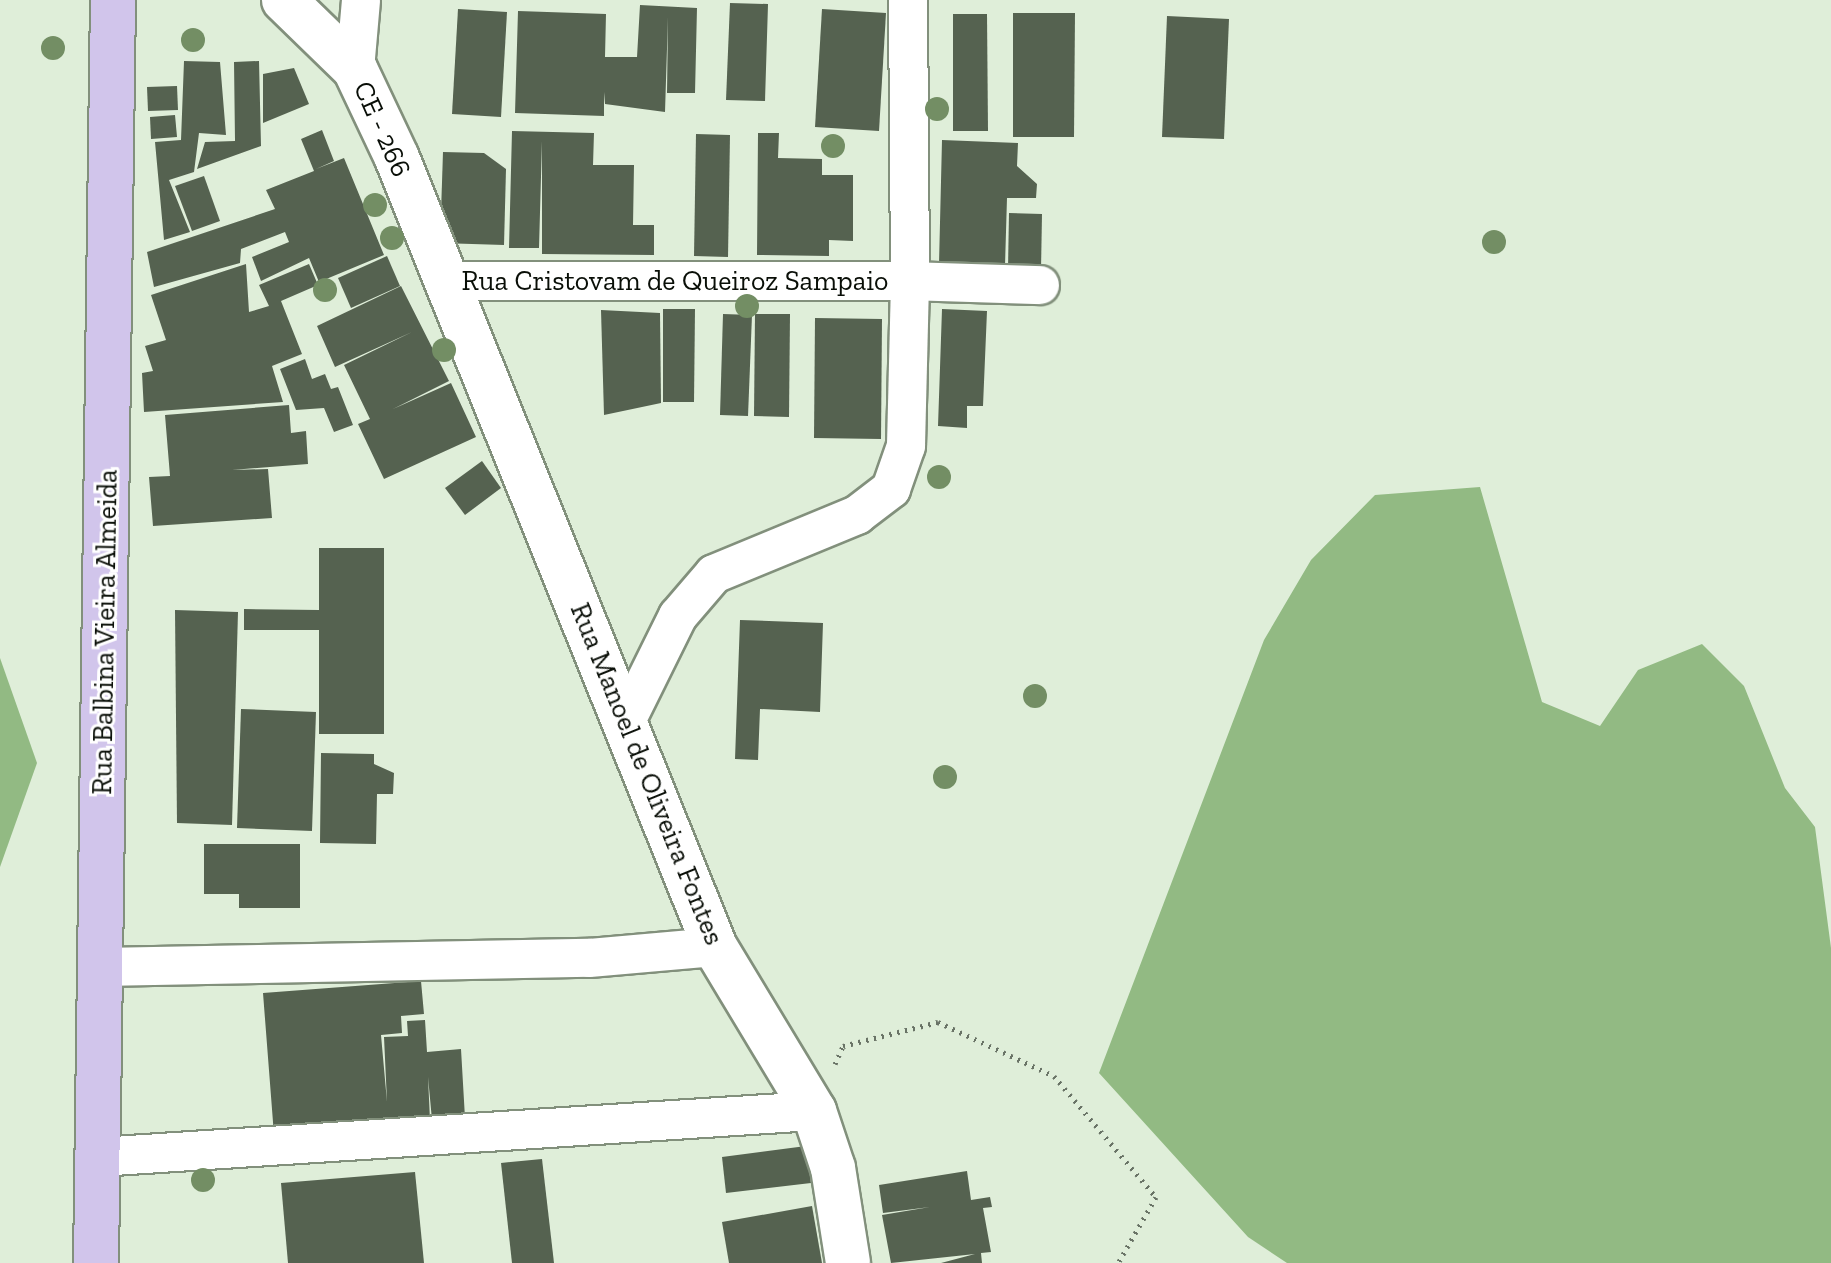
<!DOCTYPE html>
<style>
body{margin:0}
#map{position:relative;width:1831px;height:1263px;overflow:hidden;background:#dfeed9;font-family:"Zilla Slab",serif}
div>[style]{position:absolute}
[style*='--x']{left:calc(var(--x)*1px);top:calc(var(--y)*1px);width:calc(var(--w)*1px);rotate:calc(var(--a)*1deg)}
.forest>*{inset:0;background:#92ba83}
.building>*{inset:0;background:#556250}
.path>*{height:5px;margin-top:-2.5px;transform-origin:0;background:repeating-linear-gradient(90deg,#697366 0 2px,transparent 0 8px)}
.roads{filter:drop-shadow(2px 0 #82907c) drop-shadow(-2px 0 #82907c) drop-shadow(0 2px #82907c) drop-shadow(0 -2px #82907c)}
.street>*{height:38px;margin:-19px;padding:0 19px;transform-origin:19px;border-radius:19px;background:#fff}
.secondary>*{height:44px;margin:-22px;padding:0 22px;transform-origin:22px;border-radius:22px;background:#fff}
.primary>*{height:44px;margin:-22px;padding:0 22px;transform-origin:22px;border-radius:22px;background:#d1c5eb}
.trees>*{width:24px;height:24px;margin:-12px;border-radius:50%;background:#738e64}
span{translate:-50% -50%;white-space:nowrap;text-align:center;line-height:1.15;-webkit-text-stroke:6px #fff;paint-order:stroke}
.street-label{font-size:28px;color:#090e07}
</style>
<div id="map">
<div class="forest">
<i style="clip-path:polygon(1480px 487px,1542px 702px,1600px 726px,1638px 670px,1702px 644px,1744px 686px,1785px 788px,1815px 827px,1831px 948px,1831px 1263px,1287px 1263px,1248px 1237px,1099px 1073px,1264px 640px,1311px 560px,1375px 495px)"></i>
<i style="clip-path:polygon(0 658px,37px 763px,0 867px)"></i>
</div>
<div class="building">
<i style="clip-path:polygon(730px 3px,768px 4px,765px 101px,726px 100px)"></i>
<i style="clip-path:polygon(640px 5px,697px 8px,695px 93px,667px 93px,668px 17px,665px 112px,605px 104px,604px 92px,604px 116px,515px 113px,518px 11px,606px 14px,605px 57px,637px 57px)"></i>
<i style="clip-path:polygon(458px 9px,507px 12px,501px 117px,452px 114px)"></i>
<i style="clip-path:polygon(822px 9px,886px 13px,879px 131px,815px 127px)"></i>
<i style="clip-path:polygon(1013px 13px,1075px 13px,1074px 137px,1013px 137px)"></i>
<i style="clip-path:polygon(953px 14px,987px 14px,988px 131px,953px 131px)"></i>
<i style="clip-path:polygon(1167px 16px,1229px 19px,1224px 139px,1162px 137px)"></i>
<i style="clip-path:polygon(184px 61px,220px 62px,226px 135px,199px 133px,194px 172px,169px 180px,190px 232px,164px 240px,155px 142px,181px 140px)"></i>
<i style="clip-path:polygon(259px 61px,261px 146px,197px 169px,205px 142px,235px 141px,234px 62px)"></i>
<i style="clip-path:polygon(294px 68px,309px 104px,263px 123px,263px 74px)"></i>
<i style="clip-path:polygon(177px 86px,178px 110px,148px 111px,147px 87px)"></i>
<i style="clip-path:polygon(175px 115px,177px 137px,151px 139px,150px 117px)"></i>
<i style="clip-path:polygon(322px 130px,334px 161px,316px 169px,344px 158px,384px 255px,319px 282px,309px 258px,261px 281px,252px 257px,289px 242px,285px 232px,241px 249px,240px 263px,154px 287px,147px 252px,275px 209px,266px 190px,314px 171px,301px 139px)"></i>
<i style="clip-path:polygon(512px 131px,594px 133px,593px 165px,634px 165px,633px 225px,654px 225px,654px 255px,542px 254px,542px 141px,539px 248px,509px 248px)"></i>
<i style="clip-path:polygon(758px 133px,779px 133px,778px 158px,822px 159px,822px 175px,853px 175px,853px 241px,829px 240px,829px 256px,757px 255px)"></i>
<i style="clip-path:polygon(696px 134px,730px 135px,728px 257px,694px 256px)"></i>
<i style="clip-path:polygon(942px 140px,1018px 143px,1017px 166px,1037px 184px,1036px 198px,1007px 198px,1005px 266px,939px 264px)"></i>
<i style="clip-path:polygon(443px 152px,484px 153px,506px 169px,504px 245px,440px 243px)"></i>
<i style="clip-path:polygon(204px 176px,220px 221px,192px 231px,175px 186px)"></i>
<i style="clip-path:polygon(1009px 213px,1042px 214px,1041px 270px,1008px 269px)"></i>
<i style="clip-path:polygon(387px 256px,400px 286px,351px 308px,338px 278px)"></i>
<i style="clip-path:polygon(246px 264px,249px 312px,269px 306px,259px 285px,309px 264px,318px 285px,281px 301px,302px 354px,272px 366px,283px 402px,144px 412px,142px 373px,153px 371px,145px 346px,166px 340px,151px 295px)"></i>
<i style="clip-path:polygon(401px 286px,449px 381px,393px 409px,451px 383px,476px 437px,384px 479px,358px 424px,370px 419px,344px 365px,412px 332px,335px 367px,317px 326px)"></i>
<i style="clip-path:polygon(663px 309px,695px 309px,694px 402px,663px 402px)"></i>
<i style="clip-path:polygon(942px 309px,987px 311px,983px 406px,967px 406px,967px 428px,938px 426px)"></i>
<i style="clip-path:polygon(601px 310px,660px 313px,661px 403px,604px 415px)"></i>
<i style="clip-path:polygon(723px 314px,752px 315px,748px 416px,720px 415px)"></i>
<i style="clip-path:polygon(755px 314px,790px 314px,789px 417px,754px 416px)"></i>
<i style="clip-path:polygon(815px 318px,882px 319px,881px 439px,814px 438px)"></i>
<i style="clip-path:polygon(305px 359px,312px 379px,325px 374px,331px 389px,338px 387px,353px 425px,334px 432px,324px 408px,296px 410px,280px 369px)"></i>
<i style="clip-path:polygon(289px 405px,291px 433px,306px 431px,308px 464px,232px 470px,268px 469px,272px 518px,153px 526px,149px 477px,170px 476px,165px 415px)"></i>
<i style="clip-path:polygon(482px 461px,501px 488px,465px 515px,445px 488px)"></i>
<i style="clip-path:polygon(319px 548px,384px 548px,384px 734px,319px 734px,319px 630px,244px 630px,244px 609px,319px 610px)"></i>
<i style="clip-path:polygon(175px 610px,238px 612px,232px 825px,177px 823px)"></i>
<i style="clip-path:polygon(740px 620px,823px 623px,820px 712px,760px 709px,758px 760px,735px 759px)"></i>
<i style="clip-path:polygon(241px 709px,316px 712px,312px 831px,237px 828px)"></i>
<i style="clip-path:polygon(321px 753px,374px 754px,374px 764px,394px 773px,393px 794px,377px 794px,376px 844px,320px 843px)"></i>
<i style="clip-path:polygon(204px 844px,300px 844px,300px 908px,239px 908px,239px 894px,204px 894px)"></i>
<i style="clip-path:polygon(421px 981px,424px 1014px,401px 1016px,402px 1033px,381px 1035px,387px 1102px,384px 1037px,408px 1036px,407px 1021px,425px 1020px,427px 1052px,461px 1049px,465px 1118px,432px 1120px,428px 1077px,430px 1120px,274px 1135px,263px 993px)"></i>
<i style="clip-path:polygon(806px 1146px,811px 1183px,726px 1193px,722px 1157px)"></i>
<i style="clip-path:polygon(542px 1159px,554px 1263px,512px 1263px,501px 1163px)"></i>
<i style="clip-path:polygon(967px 1171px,971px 1200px,990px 1197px,992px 1207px,983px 1208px,991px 1252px,981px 1253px,982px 1263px,941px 1263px,975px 1254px,891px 1263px,882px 1215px,930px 1207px,883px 1213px,879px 1185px)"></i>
<i style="clip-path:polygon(415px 1172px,424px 1263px,288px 1263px,281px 1183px)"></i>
<i style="clip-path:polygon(812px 1206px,822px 1263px,729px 1263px,722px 1222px)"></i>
</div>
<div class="path">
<i style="--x:835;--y:1064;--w:20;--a:-66"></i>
<i style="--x:843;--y:1046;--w:98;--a:-14.2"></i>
<i style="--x:938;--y:1022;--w:128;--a:25"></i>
<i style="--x:1054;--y:1076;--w:158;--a:49.9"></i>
<i style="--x:1156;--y:1197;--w:76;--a:119.9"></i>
</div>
<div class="roads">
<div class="street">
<i style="--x:355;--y:69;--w:69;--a:-85"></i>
<i style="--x:447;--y:281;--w:463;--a:0"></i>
<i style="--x:910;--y:281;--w:281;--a:-90.4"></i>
<i style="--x:626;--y:721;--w:117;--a:-63.7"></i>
<i style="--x:678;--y:616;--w:55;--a:-49.4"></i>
<i style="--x:714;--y:574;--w:155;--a:-22.4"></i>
<i style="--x:857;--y:515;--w:43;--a:-37.4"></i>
<i style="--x:891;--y:489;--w:46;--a:-70.8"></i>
<i style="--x:906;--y:446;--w:165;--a:-88.6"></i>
<i style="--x:910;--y:281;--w:130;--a:1.8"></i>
<i style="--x:101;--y:967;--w:488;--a:-1.1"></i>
<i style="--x:589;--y:958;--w:126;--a:-5"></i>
<i style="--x:98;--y:1157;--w:717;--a:-3.68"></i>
</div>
<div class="secondary">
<i style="--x:284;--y:0;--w:99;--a:44.2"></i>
<i style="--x:355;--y:69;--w:98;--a:64.7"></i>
<i style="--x:397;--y:158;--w:851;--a:68.05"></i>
<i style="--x:715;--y:947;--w:192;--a:58.9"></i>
<i style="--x:814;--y:1111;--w:60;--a:71.6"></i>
<i style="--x:833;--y:1168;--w:96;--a:81"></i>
</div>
<div class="primary">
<i style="--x:96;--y:1263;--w:1263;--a:-89.23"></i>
</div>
</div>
<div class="trees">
<i style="left:193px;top:40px"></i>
<i style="left:53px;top:48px"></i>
<i style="left:937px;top:109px"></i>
<i style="left:833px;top:146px"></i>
<i style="left:375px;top:205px"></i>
<i style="left:392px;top:238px"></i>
<i style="left:1494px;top:242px"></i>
<i style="left:325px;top:290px"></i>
<i style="left:747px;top:306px"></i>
<i style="left:444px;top:350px"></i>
<i style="left:939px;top:477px"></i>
<i style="left:1035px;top:696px"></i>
<i style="left:945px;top:777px"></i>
<i style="left:203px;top:1180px"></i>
</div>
<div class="street-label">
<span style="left:382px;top:129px;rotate:66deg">CE - 266</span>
<span style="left:675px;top:281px">Rua Cristovam de Queiroz Sampaio</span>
<span style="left:105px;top:632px;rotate:-89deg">Rua Balbina Vieira Almeida</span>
<span style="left:647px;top:774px;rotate:68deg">Rua Manoel de Oliveira Fontes</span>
</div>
</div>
